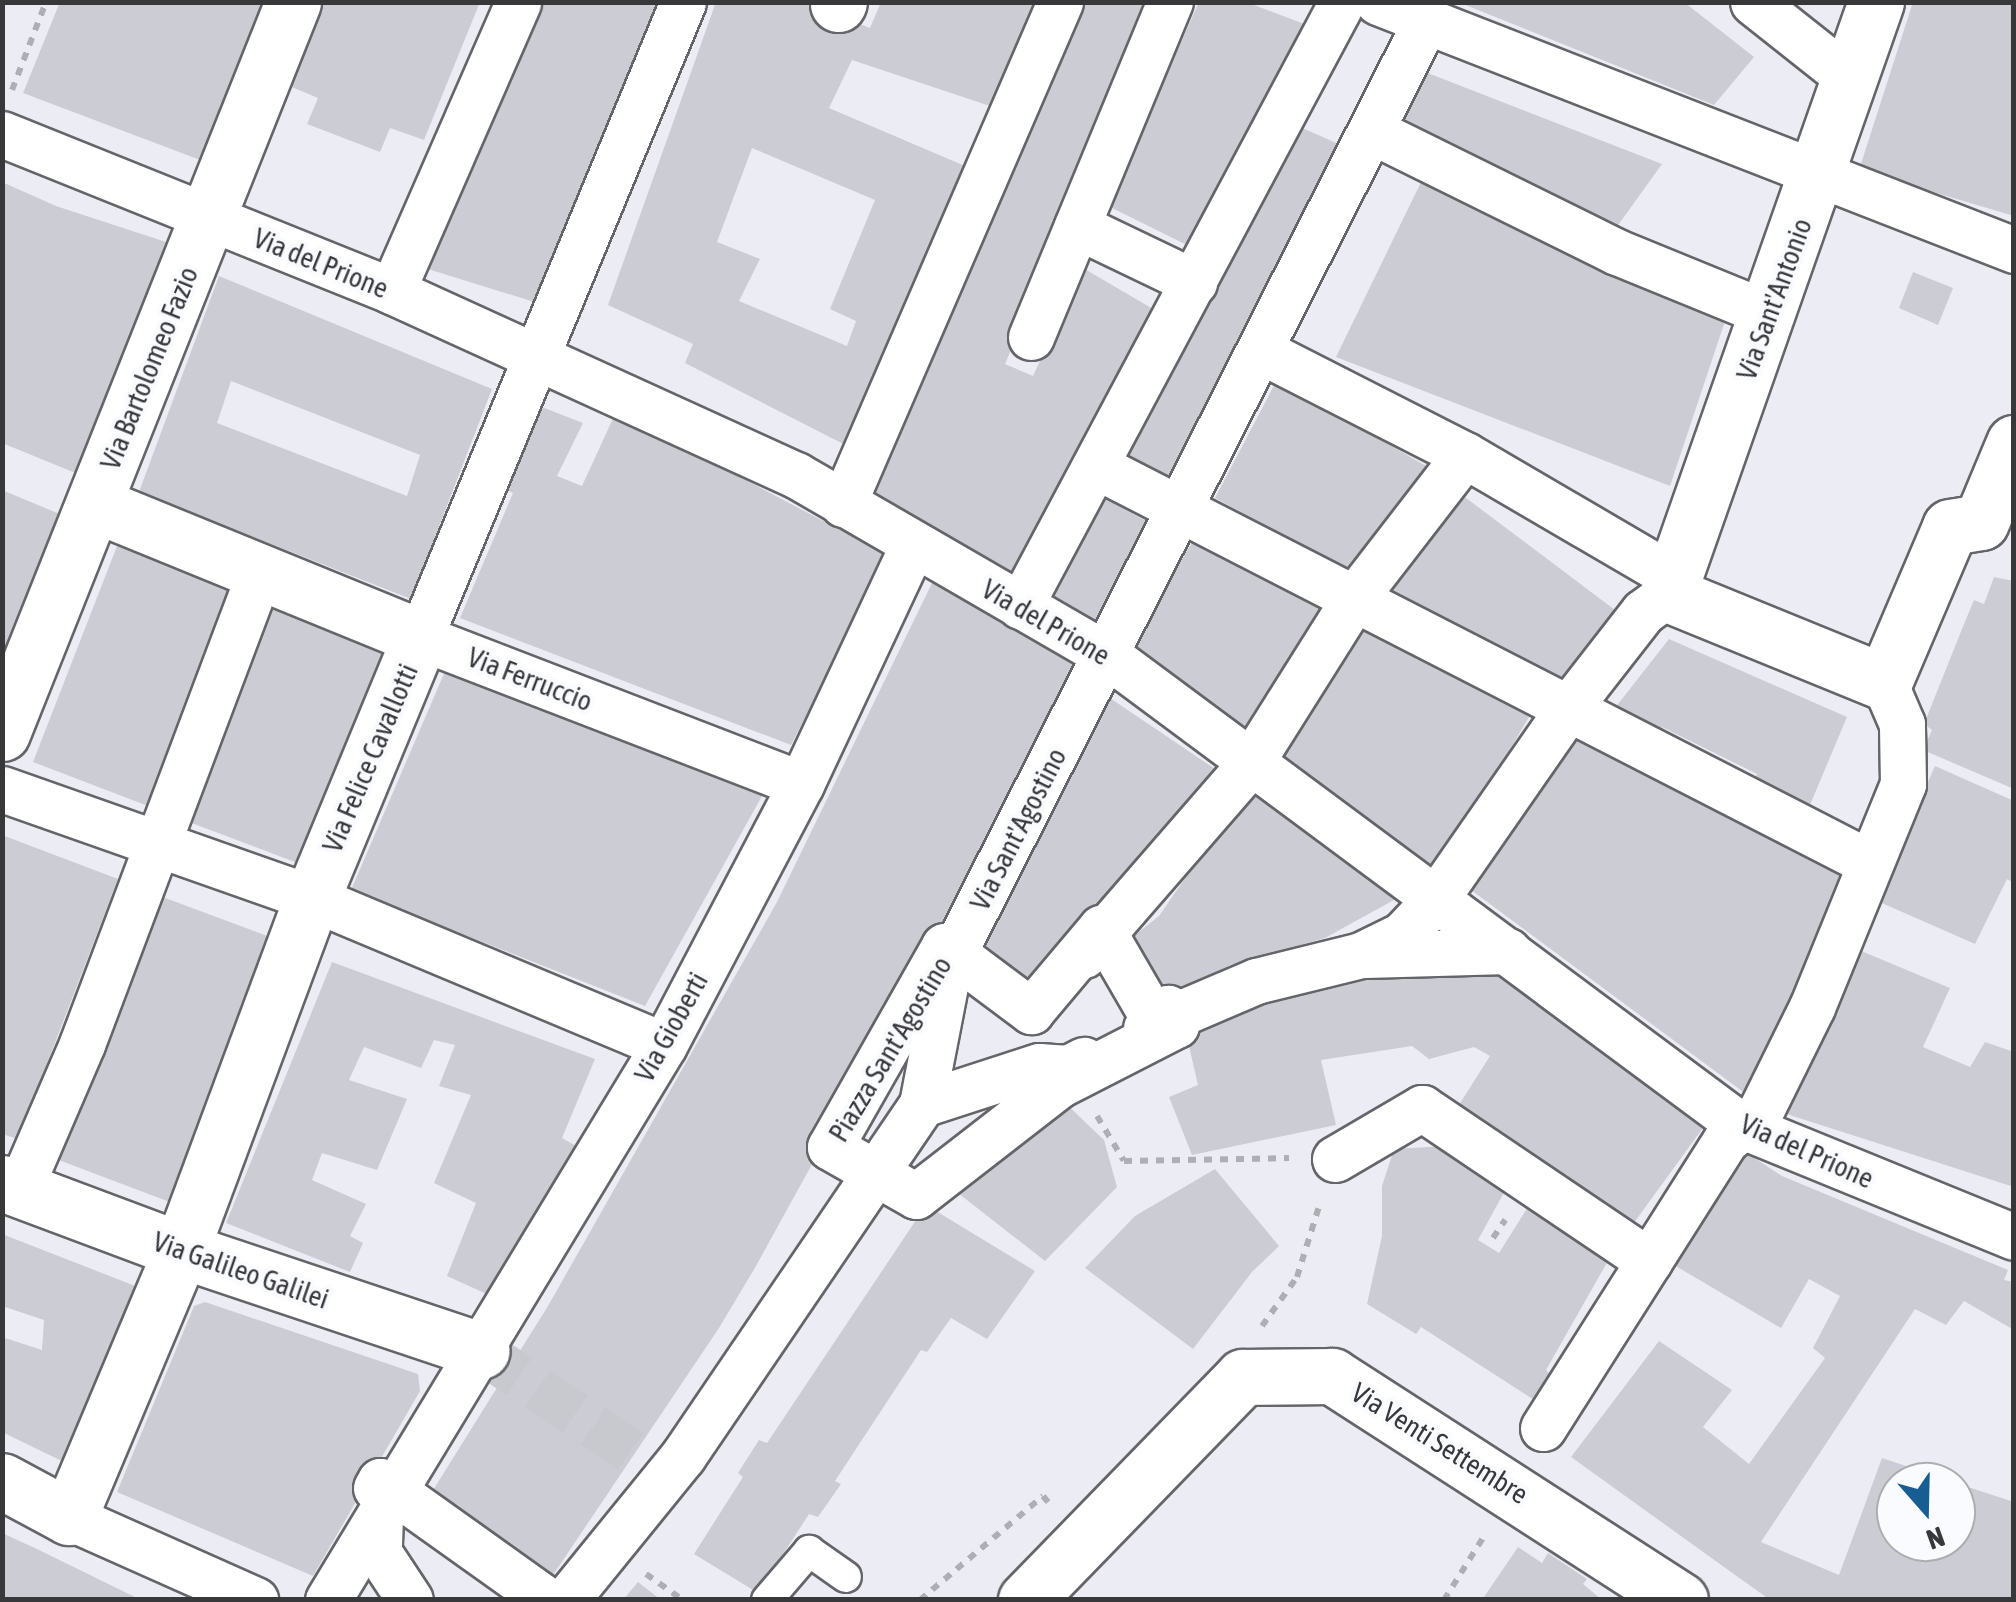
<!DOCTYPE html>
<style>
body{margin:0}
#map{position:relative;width:2016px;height:1602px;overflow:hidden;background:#ecedf4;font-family:"Asap Condensed",sans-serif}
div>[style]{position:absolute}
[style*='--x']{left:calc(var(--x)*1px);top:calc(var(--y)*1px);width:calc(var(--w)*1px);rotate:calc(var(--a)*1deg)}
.building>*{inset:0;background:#cccdd4}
.pedestrian-tunnel>*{height:45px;margin-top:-22.5px;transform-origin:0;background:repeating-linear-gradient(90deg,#c8c9cf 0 45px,transparent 0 67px)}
.path>*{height:6px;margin-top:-3px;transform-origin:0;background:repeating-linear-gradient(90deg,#aeafb5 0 8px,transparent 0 16px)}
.roads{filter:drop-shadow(2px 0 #64656b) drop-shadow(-2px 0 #64656b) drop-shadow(0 2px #64656b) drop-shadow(0 -2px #64656b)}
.service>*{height:30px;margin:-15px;padding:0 15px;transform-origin:15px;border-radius:15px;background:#fff}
.pedestrian>*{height:45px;margin:-22.5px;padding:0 22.5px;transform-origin:22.5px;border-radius:22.5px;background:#fff}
.minor>*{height:55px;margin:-27.5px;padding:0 27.5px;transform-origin:27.5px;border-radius:27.5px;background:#fff}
span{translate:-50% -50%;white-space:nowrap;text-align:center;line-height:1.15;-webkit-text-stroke:9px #fafbff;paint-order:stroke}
.street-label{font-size:28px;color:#38383b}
.frame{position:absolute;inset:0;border:5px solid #38383b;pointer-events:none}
.north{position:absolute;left:1876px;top:1462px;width:100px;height:100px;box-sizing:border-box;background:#fafbff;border:2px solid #acadb1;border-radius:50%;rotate:160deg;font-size:28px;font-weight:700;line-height:40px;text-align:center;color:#38383b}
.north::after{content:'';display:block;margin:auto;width:35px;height:45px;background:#165e92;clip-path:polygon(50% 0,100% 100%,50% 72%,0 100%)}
</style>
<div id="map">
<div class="building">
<i style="clip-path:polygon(60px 2px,269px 2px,208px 163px,23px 93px)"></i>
<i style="clip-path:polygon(320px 2px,480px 2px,424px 140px,390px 128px,380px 152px,307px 124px,318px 98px,287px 85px)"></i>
<i style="clip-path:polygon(537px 2px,665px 2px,544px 305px,418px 266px)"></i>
<i style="clip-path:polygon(evenodd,716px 2px,814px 2px,813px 6px,870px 28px,881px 2px,1048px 2px,996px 108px,852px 60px,829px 108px,972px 169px,859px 452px,685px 363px,693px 344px,608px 305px,716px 2px,752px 148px,875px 200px,830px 309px,856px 321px,847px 346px,739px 301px,760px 259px,717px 242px,752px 148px)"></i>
<i style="clip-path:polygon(1076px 2px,1157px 2px,1005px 364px,1033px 376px,1083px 268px,1165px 316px,1027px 585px,872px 491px)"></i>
<i style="clip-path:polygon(1199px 2px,1246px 2px,1315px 28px,1201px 252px,1108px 206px)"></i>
<i style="clip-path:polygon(1458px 2px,1684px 2px,1754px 57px,1714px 105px)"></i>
<i style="clip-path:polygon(1913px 2px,2014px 2px,2014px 216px,1859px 170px)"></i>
<i style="clip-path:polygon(1420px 70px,1662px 164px,1606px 242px,1400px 116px)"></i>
<i style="clip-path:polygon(1291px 123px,1343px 146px,1178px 482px,1123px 455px)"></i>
<i style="clip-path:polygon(1423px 178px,1730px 306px,1670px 486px,1336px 357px)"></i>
<i style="clip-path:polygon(2px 182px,56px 206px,166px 242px,78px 474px,2px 443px)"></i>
<i style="clip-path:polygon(1913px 272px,1953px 288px,1938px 325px,1899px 308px)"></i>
<i style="clip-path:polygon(evenodd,219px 276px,492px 389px,411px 599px,139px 492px,219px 276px,231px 381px,420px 455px,407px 496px,217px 423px,231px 381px)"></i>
<i style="clip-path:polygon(1277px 380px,1433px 470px,1352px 573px,1215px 498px)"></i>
<i style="clip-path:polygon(529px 402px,583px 423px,557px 476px,582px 486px,616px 412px,888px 555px,791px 745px,460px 618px,513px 493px,496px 485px)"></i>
<i style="clip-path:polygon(2px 490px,62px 515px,2px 669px)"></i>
<i style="clip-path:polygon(1462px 495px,1619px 613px,1560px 688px,1380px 591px)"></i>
<i style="clip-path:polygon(1106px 499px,1155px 526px,1100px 630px,1049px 601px)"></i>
<i style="clip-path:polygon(119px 541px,234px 585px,148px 806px,33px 762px)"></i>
<i style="clip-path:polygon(1193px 541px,1326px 607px,1249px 732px,1126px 651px)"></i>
<i style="clip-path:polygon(1994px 577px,2014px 581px,2014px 789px,1923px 750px,1932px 730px,1924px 724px,1964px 624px,1974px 600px,1984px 604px)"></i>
<i style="clip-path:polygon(932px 583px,1084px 657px,977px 865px,756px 1266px,719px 1328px,545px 1587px,425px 1503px,548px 1306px,777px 902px)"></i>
<i style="clip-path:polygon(273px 600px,391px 645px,308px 867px,189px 822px)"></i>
<i style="clip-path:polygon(1359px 623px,1536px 705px,1470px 818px,1431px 865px,1278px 754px)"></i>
<i style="clip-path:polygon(1669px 639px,1847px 717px,1807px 812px,1751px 787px,1757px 774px,1662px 727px,1659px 734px,1611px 713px)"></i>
<i style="clip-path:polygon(446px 669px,766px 789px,645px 1006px,351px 890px)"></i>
<i style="clip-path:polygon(1104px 694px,1221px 773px,1031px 1001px,966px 955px)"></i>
<i style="clip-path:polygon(1568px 726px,1855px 870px,1750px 1097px,1463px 884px)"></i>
<i style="clip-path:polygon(1935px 766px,2014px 801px,2014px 883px,2007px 879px,1975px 944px,1875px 900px)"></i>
<i style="clip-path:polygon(1246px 790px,1403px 895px,1325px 938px,1230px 965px,1152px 1007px,1120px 947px,1159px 916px)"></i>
<i style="clip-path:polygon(2px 835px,118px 879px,18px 1139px,2px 1134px)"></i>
<i style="clip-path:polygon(160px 896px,278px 940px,175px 1204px,56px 1159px)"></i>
<i style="clip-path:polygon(1854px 948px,1950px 988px,1923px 1047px,1970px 1067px,1985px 1042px,2014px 1052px,2014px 1187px,1777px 1111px)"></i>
<i style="clip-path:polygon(332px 962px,595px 1059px,562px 1138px,585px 1151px,491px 1296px,447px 1276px,476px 1203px,434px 1183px,471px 1095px,439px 1086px,455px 1045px,434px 1040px,421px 1068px,364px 1047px,349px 1080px,407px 1099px,377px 1170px,322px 1153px,312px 1180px,366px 1204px,350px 1236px,363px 1243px,350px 1272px,226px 1223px)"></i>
<i style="clip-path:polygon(1417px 971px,1505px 977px,1708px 1121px,1628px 1231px,1495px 1128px,1457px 1108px,1490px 1056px,1474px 1047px,1429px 1059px,1412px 1046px,1321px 1060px,1336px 1125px,1192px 1155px,1169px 1097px,1198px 1085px,1186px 1033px,1282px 994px,1356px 978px)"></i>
<i style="clip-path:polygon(1060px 1098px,1104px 1140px,1117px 1187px,1045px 1261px,949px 1186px)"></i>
<i style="clip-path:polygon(1462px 1145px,1513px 1176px,1478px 1240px,1499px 1253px,1533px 1199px,1613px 1252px,1546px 1370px,1553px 1377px,1542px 1405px,1421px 1327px,1416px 1334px,1367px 1304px,1382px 1236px,1382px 1186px,1394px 1149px)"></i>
<i style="clip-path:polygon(1739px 1148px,1782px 1176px,2008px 1270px,2004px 1280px,2014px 1282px,2014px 1330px,1964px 1301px,1946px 1325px,1915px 1309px,1761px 1542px,1839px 1575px,1882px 1458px,1951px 1481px,1896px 1482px,1896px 1542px,1956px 1542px,1956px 1483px,2014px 1502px,2014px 1600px,1770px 1600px,1571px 1457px,1659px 1341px,1732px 1390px,1703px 1427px,1749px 1464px,1825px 1358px,1813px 1348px,1840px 1296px,1809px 1279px,1781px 1328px,1674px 1265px)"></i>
<i style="clip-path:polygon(1215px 1169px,1279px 1246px,1252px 1272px,1193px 1349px,1085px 1268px,1135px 1216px)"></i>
<i style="clip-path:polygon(926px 1205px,1035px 1271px,987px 1339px,951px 1318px,927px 1352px,921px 1350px,835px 1481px,841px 1484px,818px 1517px,809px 1514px,758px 1593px,694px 1554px,743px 1477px,738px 1473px,759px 1440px,767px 1443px)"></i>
<i style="clip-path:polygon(2px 1234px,143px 1289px,70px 1465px,2px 1432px,2px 1337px,42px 1350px,44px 1320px,2px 1306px)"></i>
<i style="clip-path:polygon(205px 1302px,418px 1374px,420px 1391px,313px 1576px,117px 1492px,194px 1306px)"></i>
<i style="clip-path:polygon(2px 1533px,37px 1549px,141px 1600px,2px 1600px)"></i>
<i style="clip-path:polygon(1518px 1547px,1542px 1563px,1548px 1553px,1587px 1579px,1583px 1584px,1602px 1600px,1482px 1600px)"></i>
<i style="clip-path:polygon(638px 1582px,661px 1600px,623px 1600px)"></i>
</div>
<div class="pedestrian-tunnel">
<i style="--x:482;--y:1351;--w:224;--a:33.9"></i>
</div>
<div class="path">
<i style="--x:12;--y:90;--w:94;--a:-68.9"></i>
<i style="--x:1097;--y:1116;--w:52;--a:59"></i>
<i style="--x:1124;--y:1161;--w:165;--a:-1"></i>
<i style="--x:1493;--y:1238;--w:22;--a:-56"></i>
<i style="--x:1262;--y:1326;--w:60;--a:-54.5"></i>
<i style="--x:1297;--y:1277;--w:77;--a:-72.7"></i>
<i style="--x:646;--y:1574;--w:45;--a:35.1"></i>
<i style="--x:920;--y:1600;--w:161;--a:-40.2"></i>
<i style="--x:1043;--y:1496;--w:8;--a:50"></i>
<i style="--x:1444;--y:1600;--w:79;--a:-57.9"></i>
</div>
<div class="roads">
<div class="service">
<i style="--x:767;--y:1600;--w:65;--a:-49.4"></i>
<i style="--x:809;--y:1551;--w:45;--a:35.1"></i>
</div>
<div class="pedestrian">
<i style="--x:683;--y:2;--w:687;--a:112.5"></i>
<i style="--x:420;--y:637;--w:408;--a:21.1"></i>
<i style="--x:1378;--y:2;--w:683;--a:21.3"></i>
<i style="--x:1753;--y:2;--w:124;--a:38.4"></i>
<i style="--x:1372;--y:131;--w:273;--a:26.3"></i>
<i style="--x:1617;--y:252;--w:164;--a:22.2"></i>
<i style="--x:2;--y:134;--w:420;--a:21.9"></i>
<i style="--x:392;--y:291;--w:444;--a:24.5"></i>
<i style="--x:796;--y:475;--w:359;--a:30.1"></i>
<i style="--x:1107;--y:655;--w:788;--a:36.59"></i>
<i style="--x:1740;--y:1125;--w:296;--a:22.2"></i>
<i style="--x:1077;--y:226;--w:130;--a:25.6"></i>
<i style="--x:392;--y:291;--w:315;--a:-66.4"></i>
<i style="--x:1031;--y:337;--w:363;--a:-67.5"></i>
<i style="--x:1261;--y:351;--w:229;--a:27"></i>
<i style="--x:1465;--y:455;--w:242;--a:30.3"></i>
<i style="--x:1096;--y:466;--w:870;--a:27.15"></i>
<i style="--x:843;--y:504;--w:547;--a:-66.62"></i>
<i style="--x:1020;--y:606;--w:684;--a:-61.94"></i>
<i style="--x:2;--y:789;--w:329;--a:19.4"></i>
<i style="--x:312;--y:898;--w:381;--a:22.7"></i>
<i style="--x:1101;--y:928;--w:102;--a:59.9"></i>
<i style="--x:1152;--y:1016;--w:18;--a:-27"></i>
<i style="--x:1168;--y:1008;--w:19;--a:65"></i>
<i style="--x:1176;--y:1025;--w:131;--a:152.9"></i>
<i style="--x:1059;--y:1085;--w:181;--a:142.2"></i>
<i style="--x:916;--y:1196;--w:99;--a:-150.3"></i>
<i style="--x:830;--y:1147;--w:231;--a:-60.4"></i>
<i style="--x:944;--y:946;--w:109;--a:36.8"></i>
<i style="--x:1031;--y:1011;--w:109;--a:-49.9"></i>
<i style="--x:1084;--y:955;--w:253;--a:-49"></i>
<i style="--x:1250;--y:764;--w:199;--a:-57.8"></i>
<i style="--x:1356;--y:596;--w:178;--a:-52.3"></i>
<i style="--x:1365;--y:955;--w:143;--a:-1.6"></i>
<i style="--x:1146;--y:1028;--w:120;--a:-23.1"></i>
<i style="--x:1256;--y:981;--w:108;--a:-13.9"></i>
<i style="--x:1361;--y:955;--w:46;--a:-26"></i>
<i style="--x:1402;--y:935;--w:48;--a:-46.7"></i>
<i style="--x:1435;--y:900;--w:235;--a:-55.2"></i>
<i style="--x:1569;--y:707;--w:120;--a:-52.1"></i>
<i style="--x:1643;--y:612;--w:31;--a:-36"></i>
<i style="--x:922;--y:1104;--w:123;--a:-18"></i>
<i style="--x:1039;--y:1066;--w:29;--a:4"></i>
<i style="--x:1068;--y:1068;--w:18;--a:-27"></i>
<i style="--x:1335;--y:1159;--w:101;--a:-30.4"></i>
<i style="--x:1422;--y:1108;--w:274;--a:34"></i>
<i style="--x:20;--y:1188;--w:157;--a:-66.7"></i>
<i style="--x:82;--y:1044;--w:502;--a:-69.36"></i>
<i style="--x:1543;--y:1428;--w:340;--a:-57.6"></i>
<i style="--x:1725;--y:1141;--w:45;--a:-39.6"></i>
<i style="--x:1760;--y:1112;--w:117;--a:-63.7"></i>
<i style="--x:1812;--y:1007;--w:241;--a:-67.8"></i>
<i style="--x:1903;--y:784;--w:60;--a:-91"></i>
<i style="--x:1902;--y:724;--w:46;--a:-113.2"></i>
<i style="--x:376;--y:1488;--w:8;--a:-60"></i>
<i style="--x:380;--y:1481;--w:205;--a:35.5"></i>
<i style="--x:380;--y:1516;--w:37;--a:92"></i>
<i style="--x:379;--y:1553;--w:56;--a:56.6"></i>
<i style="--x:69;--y:1517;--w:204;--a:24"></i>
<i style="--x:328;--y:1600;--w:649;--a:-58.81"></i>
<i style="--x:664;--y:1045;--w:295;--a:-62.3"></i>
<i style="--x:801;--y:784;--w:264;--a:-64.9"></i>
<i style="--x:566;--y:1600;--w:186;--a:-50.9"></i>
<i style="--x:683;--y:1456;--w:425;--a:-55.8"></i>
<i style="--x:922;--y:1104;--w:147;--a:-79"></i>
<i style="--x:950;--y:960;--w:1053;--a:-63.12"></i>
</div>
<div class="minor">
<i style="--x:1876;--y:2;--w:627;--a:109.36"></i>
<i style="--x:1668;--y:594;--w:233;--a:22.2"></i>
<i style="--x:1884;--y:682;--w:168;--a:-66.9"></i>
<i style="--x:1950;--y:527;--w:31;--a:-9"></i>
<i style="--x:1981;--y:522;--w:86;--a:-67.3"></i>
<i style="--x:838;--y:4;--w:2;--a:-63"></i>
<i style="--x:2;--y:733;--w:787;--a:-68.29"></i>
<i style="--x:2;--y:1183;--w:191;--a:20.5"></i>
<i style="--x:181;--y:1250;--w:317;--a:18.5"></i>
<i style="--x:2;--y:1481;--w:76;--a:28.2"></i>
<i style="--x:69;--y:1517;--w:290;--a:-67.2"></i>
<i style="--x:181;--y:1250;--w:376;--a:-69.6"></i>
<i style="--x:312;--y:898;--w:282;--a:-67.5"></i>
<i style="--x:420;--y:637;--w:352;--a:-157.8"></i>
<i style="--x:1026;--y:1600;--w:311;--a:-45.8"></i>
<i style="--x:1243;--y:1377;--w:89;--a:-0.6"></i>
<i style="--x:1332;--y:1376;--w:414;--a:32.8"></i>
</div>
</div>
<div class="street-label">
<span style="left:321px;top:263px;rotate:22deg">Via del Prione</span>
<span style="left:1774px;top:299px;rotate:-70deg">Via Sant'Antonio</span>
<span style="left:149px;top:368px;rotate:-68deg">Via Bartolomeo Fazio</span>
<span style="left:1046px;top:622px;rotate:30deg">Via del Prione</span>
<span style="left:530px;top:679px;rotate:21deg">Via Ferruccio</span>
<span style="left:370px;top:758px;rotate:-67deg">Via Felice Cavallotti</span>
<span style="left:1018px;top:829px;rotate:-63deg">Via Sant'Agostino</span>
<span style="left:671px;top:1027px;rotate:-61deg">Via Gioberti</span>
<span style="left:890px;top:1049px;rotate:-59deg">Piazza Sant'Agostino</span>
<span style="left:1807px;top:1151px;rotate:24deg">Via del Prione</span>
<span style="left:241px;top:1270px;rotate:19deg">Via Galileo Galilei</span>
<span style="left:1440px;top:1443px;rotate:32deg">Via Venti Settembre</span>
</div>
<div class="frame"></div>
<div class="north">N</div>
</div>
